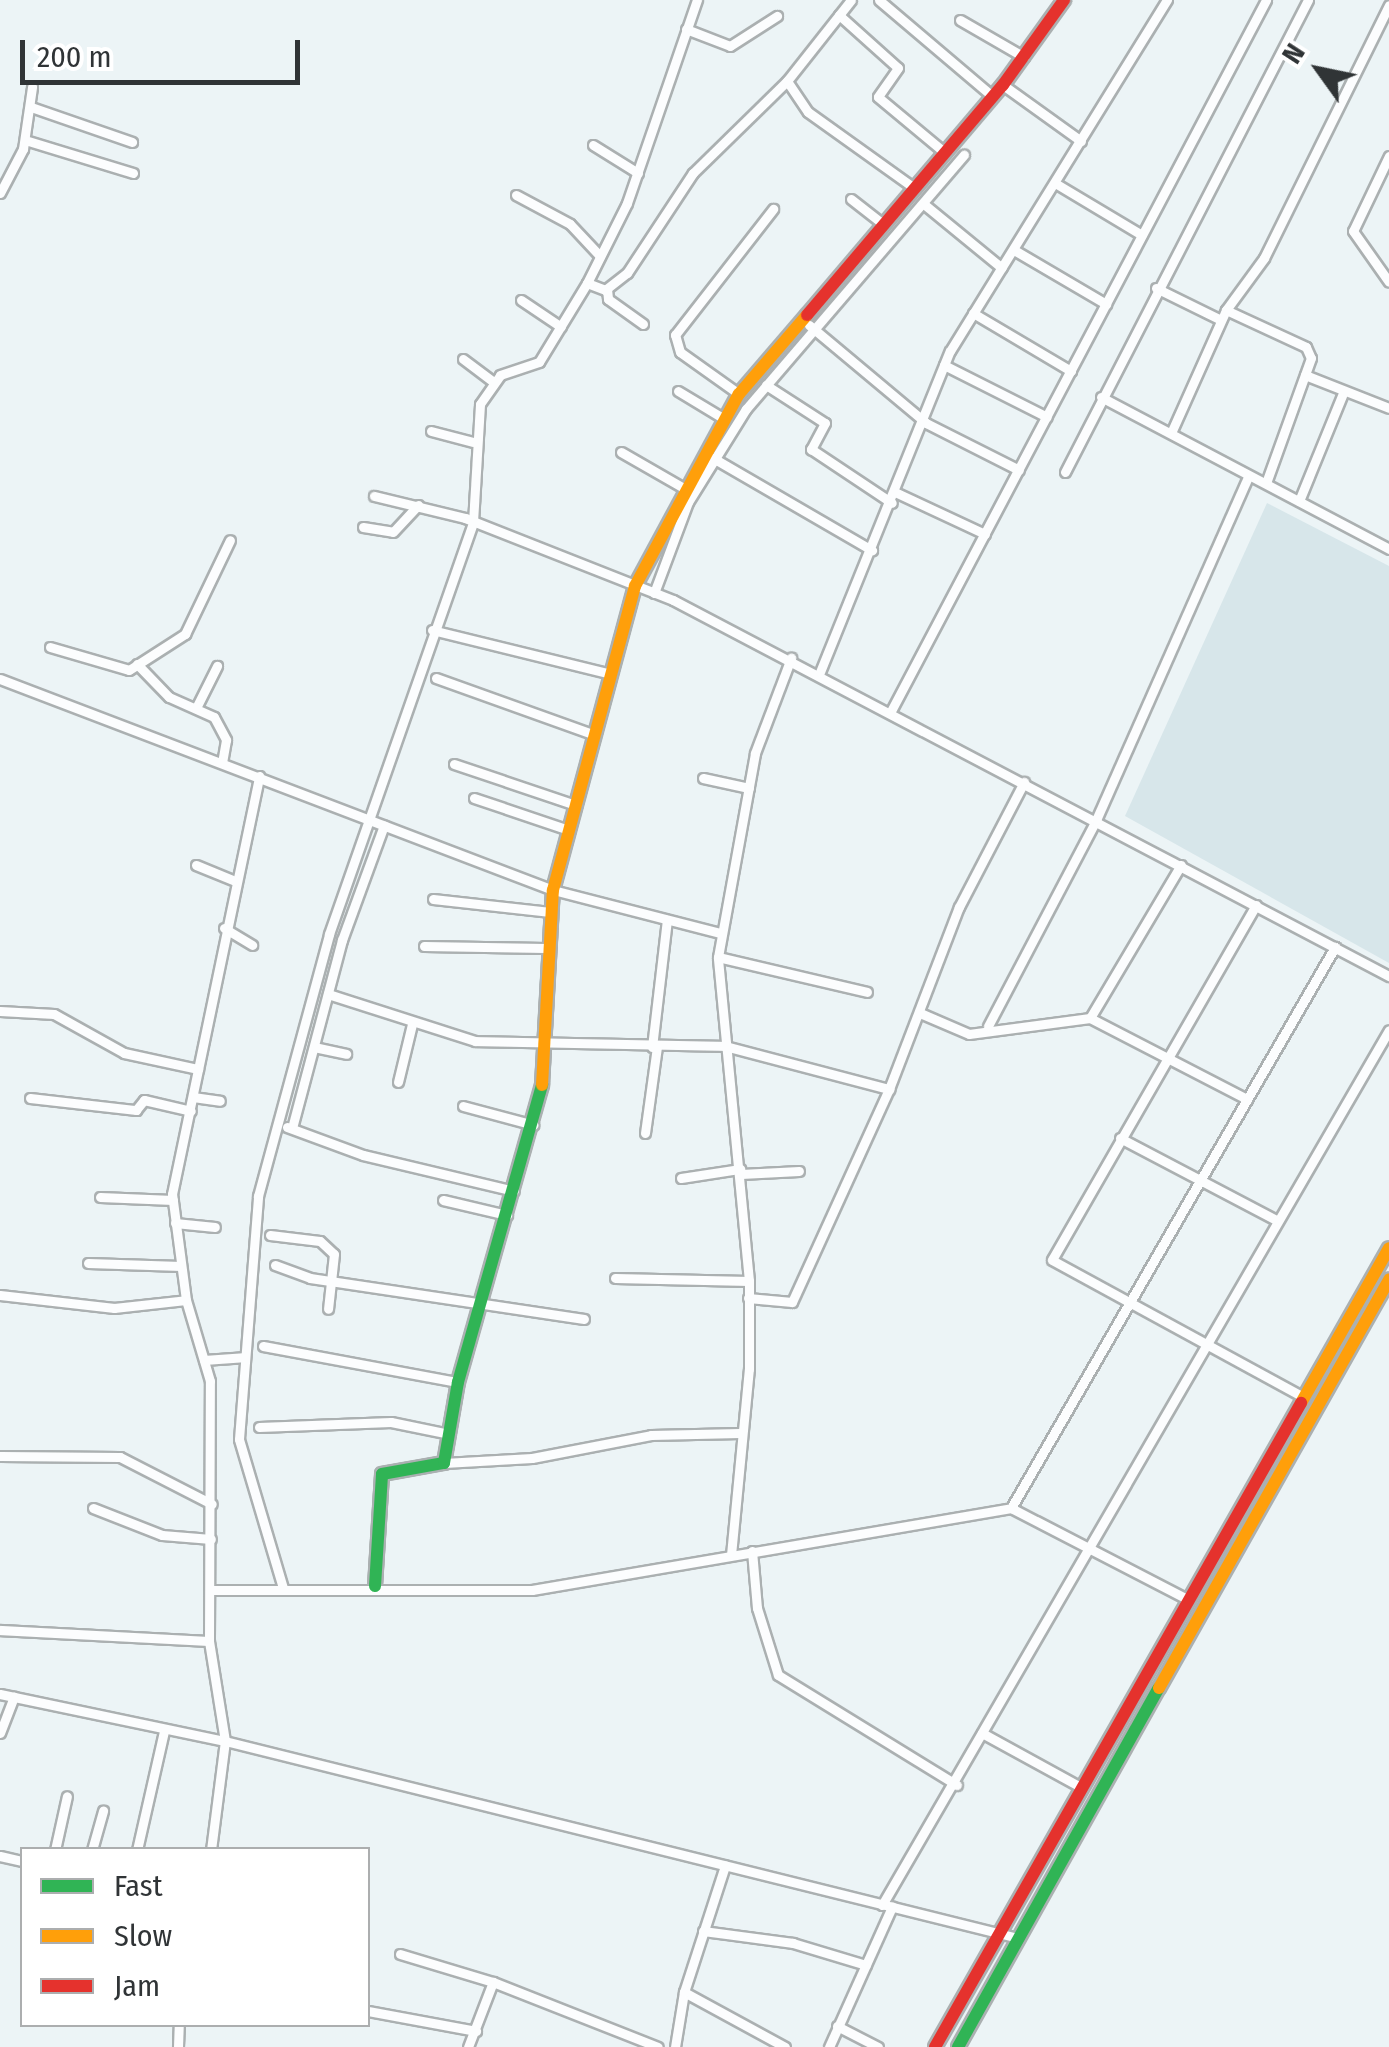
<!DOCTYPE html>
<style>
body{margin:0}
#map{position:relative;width:1389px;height:2047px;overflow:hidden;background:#ecf4f6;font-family:"Fira Sans Condensed",sans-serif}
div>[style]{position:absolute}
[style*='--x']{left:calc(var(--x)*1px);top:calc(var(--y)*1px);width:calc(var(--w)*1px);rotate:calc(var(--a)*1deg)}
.built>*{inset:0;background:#d7e6ea}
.roads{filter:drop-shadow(2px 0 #abb0b1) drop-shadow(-2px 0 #abb0b1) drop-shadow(0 2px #abb0b1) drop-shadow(0 -2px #abb0b1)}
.street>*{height:9px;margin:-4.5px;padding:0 4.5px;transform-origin:4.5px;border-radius:4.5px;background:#fcfdfe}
.fast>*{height:12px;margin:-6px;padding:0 6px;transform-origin:6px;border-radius:6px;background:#30b455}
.slow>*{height:12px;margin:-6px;padding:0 6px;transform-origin:6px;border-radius:6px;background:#ff9f0a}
.jam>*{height:12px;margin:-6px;padding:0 6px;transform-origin:6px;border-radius:6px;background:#e5322d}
span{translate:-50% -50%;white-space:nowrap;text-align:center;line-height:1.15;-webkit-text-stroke:9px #fff;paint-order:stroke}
.legend{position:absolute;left:20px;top:1847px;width:350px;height:180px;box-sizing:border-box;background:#fff;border:2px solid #acaeaf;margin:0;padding:12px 18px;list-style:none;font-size:30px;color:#303436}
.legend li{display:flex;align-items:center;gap:20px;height:50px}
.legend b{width:50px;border:2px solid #acaeaf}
.north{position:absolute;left:1269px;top:20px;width:100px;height:100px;-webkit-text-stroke:8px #fff;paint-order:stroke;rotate:303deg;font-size:28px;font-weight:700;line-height:40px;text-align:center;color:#303436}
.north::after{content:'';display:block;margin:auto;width:35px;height:45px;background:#303436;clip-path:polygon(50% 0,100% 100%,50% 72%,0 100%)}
.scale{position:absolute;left:20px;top:40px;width:280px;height:45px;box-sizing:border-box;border:5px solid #303436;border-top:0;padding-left:12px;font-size:30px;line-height:35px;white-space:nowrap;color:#303436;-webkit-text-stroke:8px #fff;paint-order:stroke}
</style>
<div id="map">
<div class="built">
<i style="clip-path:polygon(1267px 503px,1389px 566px,1389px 963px,1125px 816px)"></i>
</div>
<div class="roads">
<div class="street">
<i style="--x:879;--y:0;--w:148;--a:40.3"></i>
<i style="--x:839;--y:15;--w:79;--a:41.9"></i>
<i style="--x:898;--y:68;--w:35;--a:125"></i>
<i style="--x:878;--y:97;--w:86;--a:39.8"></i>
<i style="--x:960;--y:20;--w:74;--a:30"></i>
<i style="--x:686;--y:29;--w:47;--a:21.1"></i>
<i style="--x:730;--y:46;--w:56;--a:-32.6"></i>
<i style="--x:787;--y:81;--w:37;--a:56"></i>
<i style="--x:808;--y:112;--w:130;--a:35.6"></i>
<i style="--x:1003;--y:85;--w:96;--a:35.7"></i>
<i style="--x:31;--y:107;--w:107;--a:19.1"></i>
<i style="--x:25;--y:140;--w:113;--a:17"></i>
<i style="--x:593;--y:145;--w:53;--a:31.9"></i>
<i style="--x:1389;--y:156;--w:83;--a:115.6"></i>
<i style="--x:1353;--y:231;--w:62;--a:54.8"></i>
<i style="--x:1055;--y:183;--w:101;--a:30.9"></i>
<i style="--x:0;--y:193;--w:50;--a:-62.4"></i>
<i style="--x:23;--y:149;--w:63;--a:-81.7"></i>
<i style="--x:516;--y:195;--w:61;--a:28.2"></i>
<i style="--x:570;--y:224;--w:44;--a:46.8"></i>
<i style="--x:851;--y:199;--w:41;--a:38"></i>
<i style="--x:925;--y:205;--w:99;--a:39.3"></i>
<i style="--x:1014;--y:250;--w:107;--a:30.4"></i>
<i style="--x:587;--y:283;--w:19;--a:21"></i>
<i style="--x:605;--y:290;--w:28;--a:-38"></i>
<i style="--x:627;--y:273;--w:120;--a:-56.6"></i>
<i style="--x:693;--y:173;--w:132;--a:-44.4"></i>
<i style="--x:787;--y:81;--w:103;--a:-51.7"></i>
<i style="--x:1156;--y:288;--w:72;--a:26.2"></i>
<i style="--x:607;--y:289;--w:10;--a:84"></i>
<i style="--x:608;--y:299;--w:43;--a:35.5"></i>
<i style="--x:521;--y:300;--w:48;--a:34"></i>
<i style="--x:1226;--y:310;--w:88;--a:24.8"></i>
<i style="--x:1306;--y:347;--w:12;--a:66"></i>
<i style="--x:1311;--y:358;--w:133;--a:109.8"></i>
<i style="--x:973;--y:313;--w:114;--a:30.6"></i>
<i style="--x:809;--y:325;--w:153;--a:39.9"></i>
<i style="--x:926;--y:423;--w:104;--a:26.8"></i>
<i style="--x:463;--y:359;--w:36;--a:37"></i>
<i style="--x:944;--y:365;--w:115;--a:26.8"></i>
<i style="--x:1305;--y:375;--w:90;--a:21.4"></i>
<i style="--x:766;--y:385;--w:70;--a:32.8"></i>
<i style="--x:825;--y:423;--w:30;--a:118"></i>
<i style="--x:811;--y:449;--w:97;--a:33.7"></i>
<i style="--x:678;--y:391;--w:52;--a:31"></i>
<i style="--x:739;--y:394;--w:72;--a:-144.6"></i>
<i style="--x:680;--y:352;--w:18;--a:-106"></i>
<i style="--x:675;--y:335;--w:160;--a:-52.1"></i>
<i style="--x:1101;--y:397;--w:326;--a:27.8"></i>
<i style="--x:431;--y:431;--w:43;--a:14.7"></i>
<i style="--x:1171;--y:433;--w:135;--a:-65.9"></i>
<i style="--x:1226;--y:310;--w:64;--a:-53.8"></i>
<i style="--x:1264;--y:258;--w:282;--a:-63.7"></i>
<i style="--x:621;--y:452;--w:70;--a:29.8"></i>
<i style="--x:713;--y:458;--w:184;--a:30.1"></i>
<i style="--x:1065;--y:472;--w:531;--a:-62.76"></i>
<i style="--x:897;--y:493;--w:97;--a:25"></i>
<i style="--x:374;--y:496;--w:94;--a:13.6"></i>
<i style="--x:465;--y:518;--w:224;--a:21.5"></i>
<i style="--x:673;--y:600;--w:809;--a:27.71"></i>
<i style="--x:1299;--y:501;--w:119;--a:-67.8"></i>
<i style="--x:363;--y:527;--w:30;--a:9"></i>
<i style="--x:393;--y:532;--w:37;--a:-47"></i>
<i style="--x:654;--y:593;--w:97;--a:-69.5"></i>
<i style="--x:688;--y:502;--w:110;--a:-58.1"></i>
<i style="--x:746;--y:409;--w:335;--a:-49.4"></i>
<i style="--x:432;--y:630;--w:184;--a:13.8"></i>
<i style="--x:50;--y:647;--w:82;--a:16.2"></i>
<i style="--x:129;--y:670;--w:67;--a:-32.7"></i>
<i style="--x:185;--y:634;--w:104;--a:-64.4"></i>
<i style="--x:137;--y:664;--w:46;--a:45.9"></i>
<i style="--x:169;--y:697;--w:49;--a:24"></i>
<i style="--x:214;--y:717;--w:26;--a:62"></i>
<i style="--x:226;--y:740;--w:22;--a:100"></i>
<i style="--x:820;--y:672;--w:346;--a:-68"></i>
<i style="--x:950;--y:351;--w:413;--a:-58.3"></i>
<i style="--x:436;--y:678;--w:169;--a:19.7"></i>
<i style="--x:0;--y:679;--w:592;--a:20.88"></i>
<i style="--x:553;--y:890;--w:172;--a:14.4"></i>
<i style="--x:197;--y:706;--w:45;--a:-63.4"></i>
<i style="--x:891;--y:711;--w:804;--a:-62.19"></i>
<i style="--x:454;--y:764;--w:129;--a:18.6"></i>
<i style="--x:703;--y:778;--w:47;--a:12.3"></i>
<i style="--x:474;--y:798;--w:100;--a:18.6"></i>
<i style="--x:196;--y:865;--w:42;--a:22.3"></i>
<i style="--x:433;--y:899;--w:118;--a:6.3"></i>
<i style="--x:1256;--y:905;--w:409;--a:119.9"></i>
<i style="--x:1052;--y:1260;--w:286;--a:28.6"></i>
<i style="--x:224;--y:928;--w:33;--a:31"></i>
<i style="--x:424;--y:946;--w:121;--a:0.9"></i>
<i style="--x:718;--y:957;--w:153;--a:13.2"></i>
<i style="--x:328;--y:994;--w:154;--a:17.7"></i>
<i style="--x:475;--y:1041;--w:250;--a:1.1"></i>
<i style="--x:725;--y:1046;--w:170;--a:14.7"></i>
<i style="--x:0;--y:1011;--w:54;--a:3.2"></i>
<i style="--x:54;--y:1014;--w:80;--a:29.1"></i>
<i style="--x:124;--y:1053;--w:76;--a:12.2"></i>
<i style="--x:920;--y:1013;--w:53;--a:23.2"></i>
<i style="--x:969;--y:1034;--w:122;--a:-7.5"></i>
<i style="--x:1090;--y:1018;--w:177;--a:27.3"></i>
<i style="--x:1090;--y:1018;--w:178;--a:-59.3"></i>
<i style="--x:988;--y:1026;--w:233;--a:-62.3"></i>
<i style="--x:1096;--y:820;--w:375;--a:-66.1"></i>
<i style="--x:314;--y:1047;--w:33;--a:12"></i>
<i style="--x:652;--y:1047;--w:128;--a:-83.3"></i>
<i style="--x:398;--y:1082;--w:60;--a:-76.4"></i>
<i style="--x:193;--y:1097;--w:27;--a:8"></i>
<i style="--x:30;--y:1098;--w:107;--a:6.5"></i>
<i style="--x:136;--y:1110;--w:13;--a:-51"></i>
<i style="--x:144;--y:1100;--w:48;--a:13.2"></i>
<i style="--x:463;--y:1106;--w:73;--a:15"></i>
<i style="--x:287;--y:1127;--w:81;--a:20.2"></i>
<i style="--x:363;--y:1155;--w:155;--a:13.4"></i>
<i style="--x:292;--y:1128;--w:195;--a:-75.1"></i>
<i style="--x:342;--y:940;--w:122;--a:-69.9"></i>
<i style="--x:645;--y:1133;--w:87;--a:-82.1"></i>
<i style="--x:1120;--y:1138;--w:178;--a:27.7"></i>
<i style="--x:741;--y:1174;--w:58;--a:-3"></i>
<i style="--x:681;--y:1178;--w:60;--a:-8.7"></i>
<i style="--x:100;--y:1197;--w:73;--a:2.4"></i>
<i style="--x:443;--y:1200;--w:66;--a:13.2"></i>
<i style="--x:175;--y:1223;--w:40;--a:5.7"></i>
<i style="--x:270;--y:1235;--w:50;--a:6.8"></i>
<i style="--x:320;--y:1241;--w:19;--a:43"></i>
<i style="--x:334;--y:1254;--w:55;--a:96.2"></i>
<i style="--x:88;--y:1263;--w:93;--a:1.8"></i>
<i style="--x:275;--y:1265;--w:37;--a:20"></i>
<i style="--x:310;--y:1278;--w:277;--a:8.5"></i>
<i style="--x:615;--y:1278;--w:134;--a:1.3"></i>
<i style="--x:0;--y:1295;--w:115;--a:6.5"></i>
<i style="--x:114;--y:1308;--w:72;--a:-6.3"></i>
<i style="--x:748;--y:1298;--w:44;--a:5.2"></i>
<i style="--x:792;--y:1302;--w:234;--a:-65.5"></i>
<i style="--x:889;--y:1089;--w:195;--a:-69"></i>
<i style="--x:959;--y:907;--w:141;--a:-62.5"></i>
<i style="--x:263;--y:1346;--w:198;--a:10.5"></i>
<i style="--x:204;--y:1360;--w:39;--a:-4"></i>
<i style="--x:259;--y:1427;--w:132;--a:-2.2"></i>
<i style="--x:391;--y:1422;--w:59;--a:11.7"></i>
<i style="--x:0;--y:1456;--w:120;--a:0.5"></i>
<i style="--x:120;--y:1457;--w:103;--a:27.1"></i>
<i style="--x:444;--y:1463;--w:88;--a:-3.3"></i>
<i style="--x:532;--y:1458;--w:121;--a:-10.9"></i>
<i style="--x:651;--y:1435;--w:89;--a:-1.3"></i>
<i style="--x:93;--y:1508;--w:74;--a:21.4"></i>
<i style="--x:162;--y:1535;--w:49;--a:4.7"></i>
<i style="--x:1011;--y:1508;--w:648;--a:-59.99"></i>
<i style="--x:752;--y:1551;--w:57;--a:85"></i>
<i style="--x:757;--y:1608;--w:70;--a:72.6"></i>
<i style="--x:778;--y:1675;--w:210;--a:31.6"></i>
<i style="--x:731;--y:1555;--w:187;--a:-84.5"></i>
<i style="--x:749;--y:1369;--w:88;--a:-90"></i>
<i style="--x:749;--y:1281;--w:325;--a:-95.5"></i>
<i style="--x:718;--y:957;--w:207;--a:-79.7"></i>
<i style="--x:755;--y:753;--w:102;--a:-69.2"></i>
<i style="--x:283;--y:1588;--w:155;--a:-106.5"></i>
<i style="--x:239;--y:1439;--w:244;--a:-85.5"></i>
<i style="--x:258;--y:1196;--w:271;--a:-74.8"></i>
<i style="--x:329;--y:934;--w:436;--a:-70.7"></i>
<i style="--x:473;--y:522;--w:118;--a:-86.6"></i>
<i style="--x:480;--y:404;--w:35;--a:-55"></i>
<i style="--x:500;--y:375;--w:41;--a:-18.4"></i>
<i style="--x:539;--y:362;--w:92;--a:-58.7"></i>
<i style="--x:587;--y:283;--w:89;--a:-63.4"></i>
<i style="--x:627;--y:203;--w:215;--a:-71"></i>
<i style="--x:210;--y:1590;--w:322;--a:0"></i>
<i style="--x:532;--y:1590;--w:486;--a:-9.7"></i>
<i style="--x:1011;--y:1508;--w:196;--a:27.3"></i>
<i style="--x:0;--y:1630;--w:209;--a:3"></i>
<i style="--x:0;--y:1694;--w:230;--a:11.8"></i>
<i style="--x:225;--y:1741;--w:813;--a:13.95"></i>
<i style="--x:0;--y:1733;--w:39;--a:-69"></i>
<i style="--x:982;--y:1733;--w:108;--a:28.7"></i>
<i style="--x:55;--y:1850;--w:55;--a:-77.5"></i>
<i style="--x:92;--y:1850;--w:41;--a:-74.2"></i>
<i style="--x:137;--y:1850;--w:122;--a:-77.2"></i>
<i style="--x:211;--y:1850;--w:110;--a:-82.7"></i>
<i style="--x:225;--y:1741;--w:101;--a:-99.1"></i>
<i style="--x:209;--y:1641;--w:260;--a:-89.8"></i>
<i style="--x:210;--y:1381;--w:84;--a:-106.5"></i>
<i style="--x:186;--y:1300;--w:107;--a:-97.5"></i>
<i style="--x:172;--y:1194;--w:427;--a:-78.2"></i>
<i style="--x:0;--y:1856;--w:23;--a:13"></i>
<i style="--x:882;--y:1905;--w:1011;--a:-59.91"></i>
<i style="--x:703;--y:1931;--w:91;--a:7.6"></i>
<i style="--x:793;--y:1943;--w:76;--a:16.8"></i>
<i style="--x:400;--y:1954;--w:97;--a:16.8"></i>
<i style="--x:684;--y:1992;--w:115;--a:28.6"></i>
<i style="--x:368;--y:2011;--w:110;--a:10.5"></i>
<i style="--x:837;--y:2026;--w:46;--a:27.1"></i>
<i style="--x:178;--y:2047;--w:23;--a:-88"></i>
<i style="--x:468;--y:2047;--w:70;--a:-69"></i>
<i style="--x:493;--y:1982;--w:177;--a:21.5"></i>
<i style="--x:675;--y:2047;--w:56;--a:-80.7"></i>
<i style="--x:684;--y:1992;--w:133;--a:-72"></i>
<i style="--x:829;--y:2047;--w:154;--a:-65.8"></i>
</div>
<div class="fast">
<i style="--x:375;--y:1586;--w:112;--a:-86.4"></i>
<i style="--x:382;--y:1474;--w:63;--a:-10.1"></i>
<i style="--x:444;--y:1463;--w:82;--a:-80.2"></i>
<i style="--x:458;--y:1382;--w:309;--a:-74.2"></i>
<i style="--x:958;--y:2047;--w:411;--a:-60.8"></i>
</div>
<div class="slow">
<i style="--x:542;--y:1085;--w:195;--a:-86.8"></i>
<i style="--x:553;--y:890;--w:315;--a:-74.9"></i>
<i style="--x:635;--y:586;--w:218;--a:-61.6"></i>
<i style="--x:739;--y:394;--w:104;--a:-49.3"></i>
<i style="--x:1301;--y:1403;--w:178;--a:-60.4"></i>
<i style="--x:1159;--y:1688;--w:469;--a:-60.6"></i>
</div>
<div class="jam">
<i style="--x:807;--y:315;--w:302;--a:-49.6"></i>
<i style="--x:1003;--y:85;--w:105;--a:-54.3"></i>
<i style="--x:935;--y:2047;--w:741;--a:-60.39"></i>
</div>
</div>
<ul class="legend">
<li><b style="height:12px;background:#30b455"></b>Fast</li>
<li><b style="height:12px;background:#ff9f0a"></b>Slow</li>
<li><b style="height:12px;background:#e5322d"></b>Jam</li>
</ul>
<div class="north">N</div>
<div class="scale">200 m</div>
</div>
